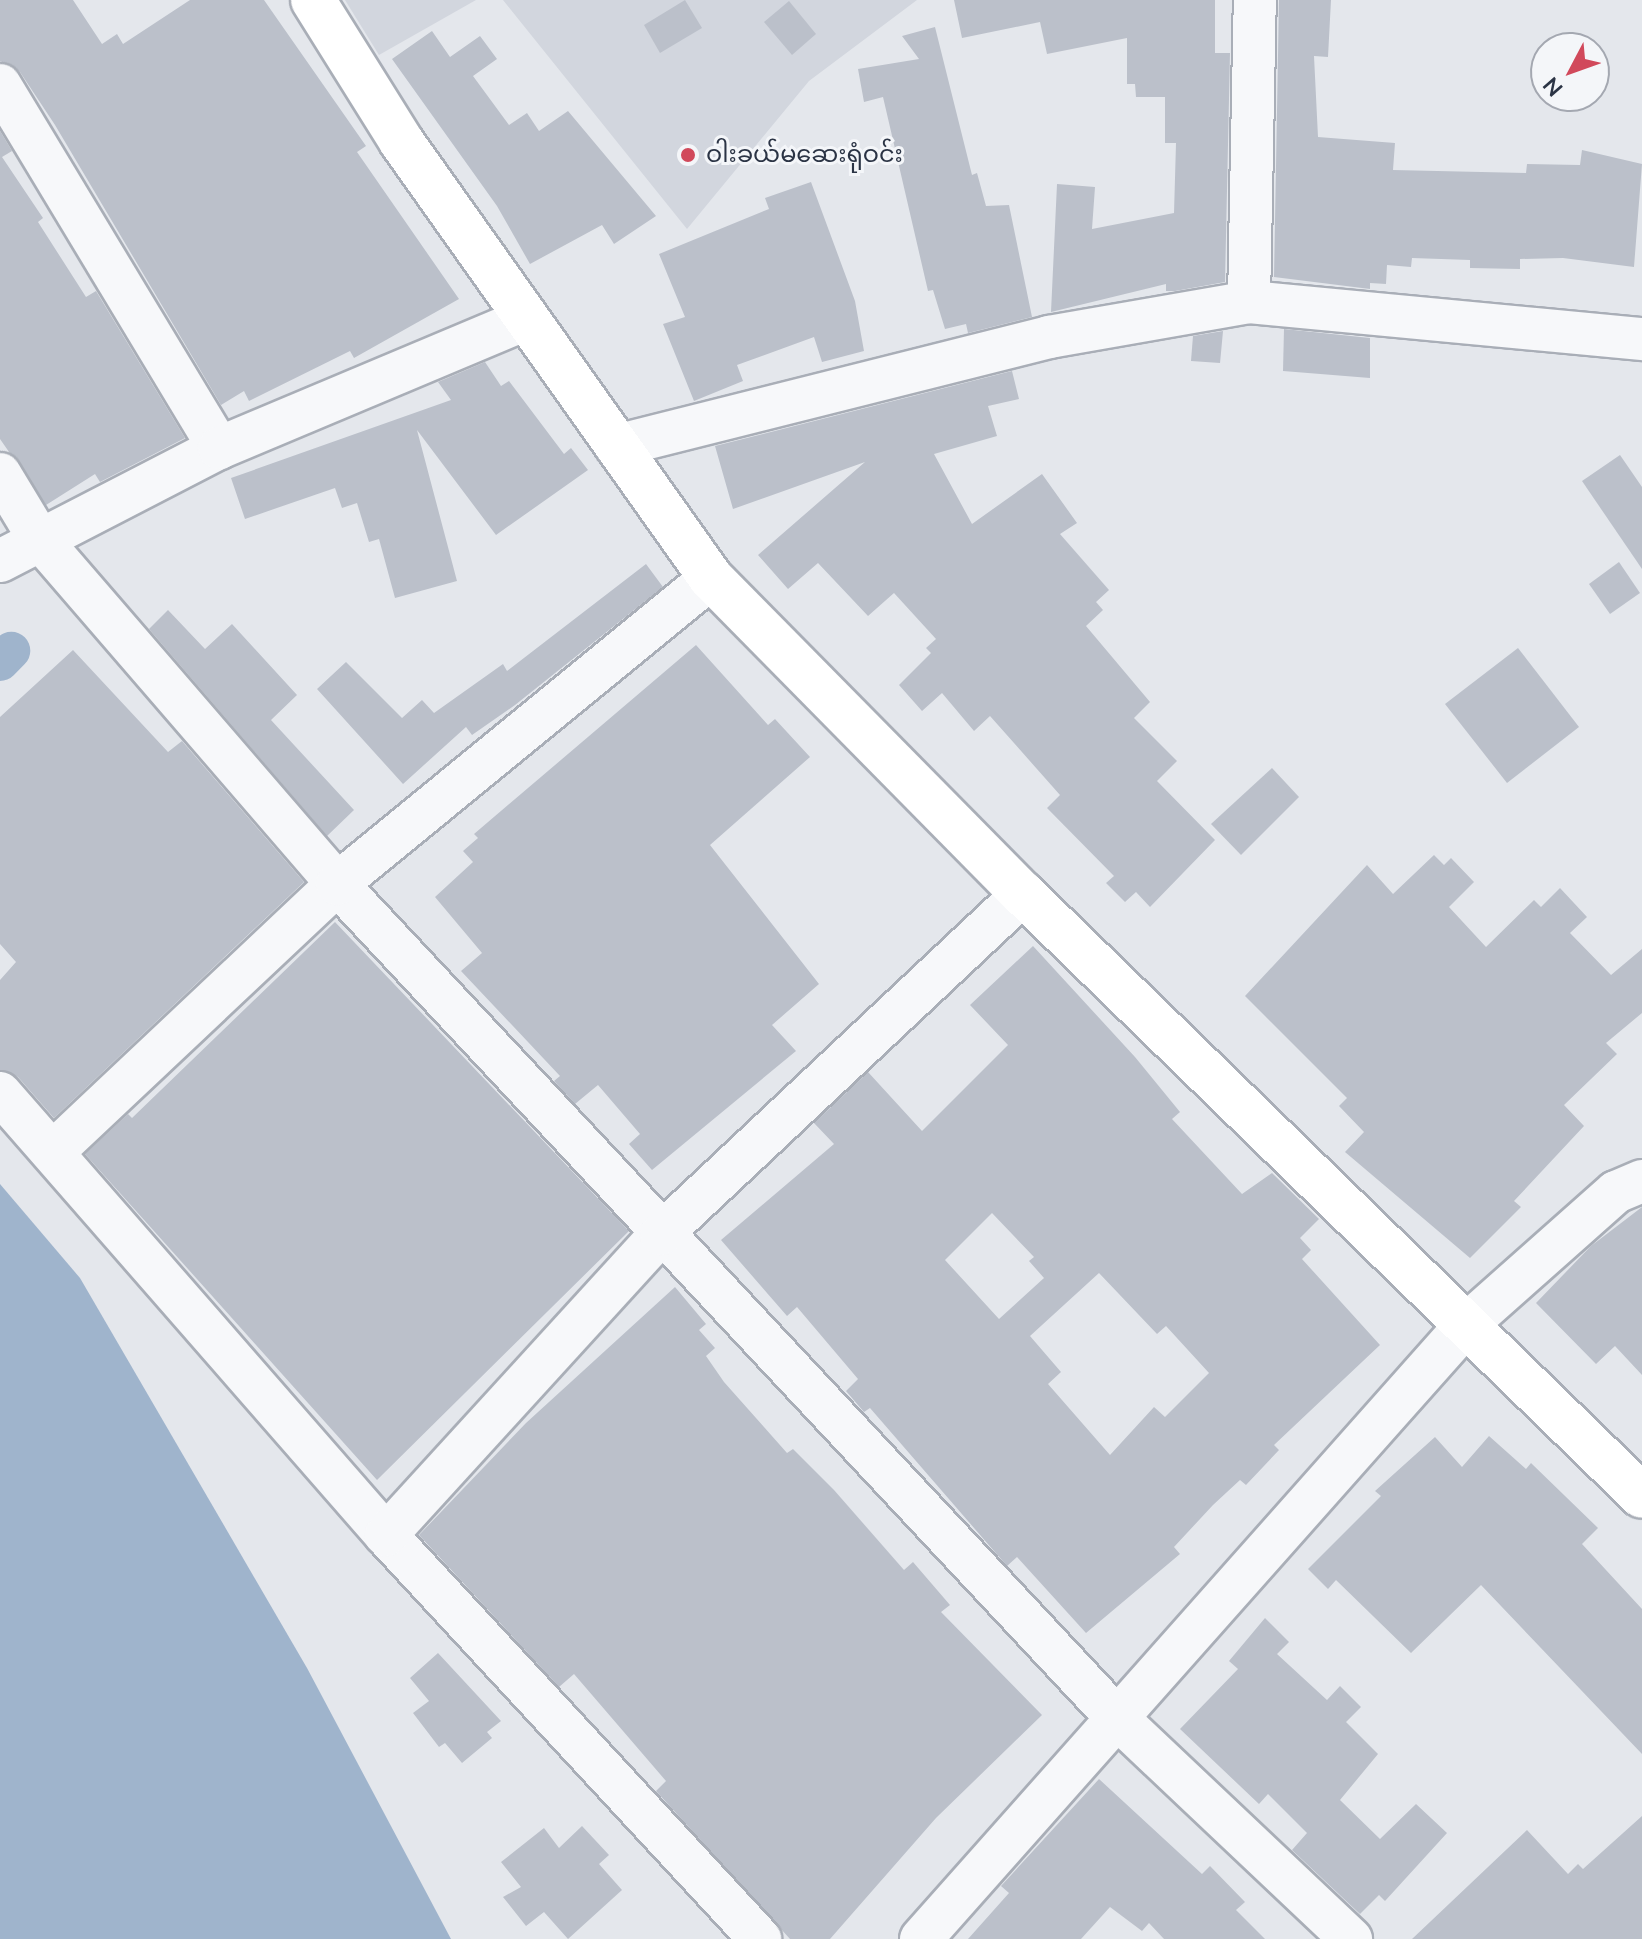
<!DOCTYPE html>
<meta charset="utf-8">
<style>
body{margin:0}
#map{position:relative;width:1642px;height:1939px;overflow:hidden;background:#e4e7ec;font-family:"Nunito Sans","Noto Sans Myanmar",sans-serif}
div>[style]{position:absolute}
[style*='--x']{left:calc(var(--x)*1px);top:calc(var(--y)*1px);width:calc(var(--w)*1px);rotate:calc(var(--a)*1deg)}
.built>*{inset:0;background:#d2d6de}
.water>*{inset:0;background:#9fb4cc}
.canal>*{height:38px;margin:-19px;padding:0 19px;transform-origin:19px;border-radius:19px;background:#9fb4cc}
.building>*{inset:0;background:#bbc0ca}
.roads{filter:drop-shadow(2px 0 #a9aeb7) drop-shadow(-2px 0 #a9aeb7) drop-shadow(0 2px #a9aeb7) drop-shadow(0 -2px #a9aeb7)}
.street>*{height:42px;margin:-21px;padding:0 21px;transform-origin:21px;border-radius:21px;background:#f7f8fa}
.secondary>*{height:44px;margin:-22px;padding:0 22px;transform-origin:22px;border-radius:22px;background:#fff}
.dots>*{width:22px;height:22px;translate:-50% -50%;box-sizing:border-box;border:4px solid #f4f6f9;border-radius:50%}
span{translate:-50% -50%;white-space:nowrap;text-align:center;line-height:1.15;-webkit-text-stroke:6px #f4f6f9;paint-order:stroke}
.poi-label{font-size:24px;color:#2b3445}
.left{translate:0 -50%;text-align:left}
.north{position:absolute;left:1530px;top:32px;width:80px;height:80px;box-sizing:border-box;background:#f4f6f9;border:2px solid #a4a8b1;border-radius:50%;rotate:229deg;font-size:22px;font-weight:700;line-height:32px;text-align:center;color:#2b3445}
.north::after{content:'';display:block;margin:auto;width:28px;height:36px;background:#d1495b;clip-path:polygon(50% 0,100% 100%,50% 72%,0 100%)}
</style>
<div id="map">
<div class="built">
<i style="clip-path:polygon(345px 0,476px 0,379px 55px)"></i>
<i style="clip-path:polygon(503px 0,917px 0,809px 81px,687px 229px)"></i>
</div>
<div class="water">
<i style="clip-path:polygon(0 1184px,80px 1278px,307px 1668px,451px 1939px,0 1939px)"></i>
</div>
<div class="canal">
<i style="--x:0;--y:662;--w:16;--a:-45"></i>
</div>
<div class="building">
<i style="clip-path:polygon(0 0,73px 0,102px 44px,117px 34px,123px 44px,190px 0,264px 0,366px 146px,357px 152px,459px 299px,354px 358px,350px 351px,249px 401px,244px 391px,221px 405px,55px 125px,20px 72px,0 61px)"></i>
<i style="clip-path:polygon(685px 0,702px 28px,660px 53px,644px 25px)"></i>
<i style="clip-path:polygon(954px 0,1215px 0,1215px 53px,1230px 53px,1225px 282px,1175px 291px,1166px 291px,1166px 284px,1051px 312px,1057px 184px,1095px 187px,1092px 229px,1174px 213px,1176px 143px,1165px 143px,1165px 97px,1136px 97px,1135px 84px,1127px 84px,1127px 38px,1047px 54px,1040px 22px,962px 38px)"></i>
<i style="clip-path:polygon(1279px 0,1331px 0,1328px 57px,1314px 56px,1318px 137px,1395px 143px,1393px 170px,1526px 173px,1527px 164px,1580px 165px,1582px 150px,1642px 164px,1634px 267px,1563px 258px,1520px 259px,1520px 269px,1470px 268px,1470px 260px,1412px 258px,1411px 267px,1387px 265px,1386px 284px,1370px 283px,1370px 289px,1274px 277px)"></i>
<i style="clip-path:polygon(789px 1px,816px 34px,792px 55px,764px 22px)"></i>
<i style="clip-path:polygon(935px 27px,972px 175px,977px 173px,986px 206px,1009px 205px,1032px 317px,968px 333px,966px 324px,945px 329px,933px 290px,928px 291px,883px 97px,864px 102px,858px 69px,919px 59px,902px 36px)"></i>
<i style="clip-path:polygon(432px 31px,450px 57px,480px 36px,497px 59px,473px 76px,509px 125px,527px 113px,539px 131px,568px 111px,656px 216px,614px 244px,602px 225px,530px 264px,497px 206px,392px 59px)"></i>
<i style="clip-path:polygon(0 131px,12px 151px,2px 157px,43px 218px,38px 222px,86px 297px,96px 291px,185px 438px,100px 482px,95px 474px,46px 505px,0 439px)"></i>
<i style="clip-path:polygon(811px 182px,855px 301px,864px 351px,822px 362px,814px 337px,737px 365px,743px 381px,694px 401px,663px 324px,685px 317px,659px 254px,769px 209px,765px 198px)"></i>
<i style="clip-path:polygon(1284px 329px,1370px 338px,1370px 378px,1283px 371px)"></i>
<i style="clip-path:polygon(1223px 331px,1220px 363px,1191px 361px,1193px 336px)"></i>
<i style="clip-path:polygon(485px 362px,501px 386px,509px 381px,564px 454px,571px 448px,588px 470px,496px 535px,417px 430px,457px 581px,395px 598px,379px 539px,369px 542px,357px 503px,342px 508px,335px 488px,245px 519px,231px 478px,451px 400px,438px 382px)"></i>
<i style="clip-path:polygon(1012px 371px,1019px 399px,988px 406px,997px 436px,934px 454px,972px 524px,1042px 474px,1077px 523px,1060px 534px,1109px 590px,1096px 602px,1103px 610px,1086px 626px,1150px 702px,1134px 718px,1177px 761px,1157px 781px,1215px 840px,1150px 907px,1136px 892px,1125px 902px,1106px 883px,1114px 876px,1047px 808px,1060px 795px,990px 716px,974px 731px,942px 693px,922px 711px,899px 685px,931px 653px,926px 648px,936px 639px,894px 593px,868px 616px,818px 563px,788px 589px,758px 555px,865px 462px,733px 509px,715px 446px)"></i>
<i style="clip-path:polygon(1620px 455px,1642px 487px,1642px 569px,1582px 481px)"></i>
<i style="clip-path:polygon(1619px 562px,1640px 593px,1610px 614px,1589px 584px)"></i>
<i style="clip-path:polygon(646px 564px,663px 587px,515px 705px,472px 735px,466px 727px,403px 784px,317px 689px,346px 662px,402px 718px,422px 700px,434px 713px,503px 664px,507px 671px)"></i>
<i style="clip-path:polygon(168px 610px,205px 649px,232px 624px,297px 695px,271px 720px,354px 810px,327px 836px,149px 629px)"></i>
<i style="clip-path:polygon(696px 645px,768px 725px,775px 719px,810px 757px,710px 845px,819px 984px,772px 1025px,796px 1051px,652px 1170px,629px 1144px,640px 1134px,598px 1085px,575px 1104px,554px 1081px,560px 1076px,461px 971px,482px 953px,435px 897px,473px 862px,463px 851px,478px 838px,474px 834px)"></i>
<i style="clip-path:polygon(1518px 648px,1579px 727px,1507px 783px,1445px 704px)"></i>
<i style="clip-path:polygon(73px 650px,168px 752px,182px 741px,304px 882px,54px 1118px,18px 1077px,0 1070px,0 980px,16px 962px,0 944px,0 717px)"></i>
<i style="clip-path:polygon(1272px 768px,1299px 797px,1241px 855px,1211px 824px)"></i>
<i style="clip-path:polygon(1434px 855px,1444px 865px,1451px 858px,1474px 882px,1449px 907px,1486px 947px,1534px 900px,1541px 907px,1560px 888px,1587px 917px,1570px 933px,1611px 975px,1642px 949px,1642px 1013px,1606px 1043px,1617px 1054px,1564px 1105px,1584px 1126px,1514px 1201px,1521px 1207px,1470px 1258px,1345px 1152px,1364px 1132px,1339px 1106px,1347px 1098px,1245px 996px,1367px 865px,1393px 894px)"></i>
<i style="clip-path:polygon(335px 922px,629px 1231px,377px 1480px,85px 1154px,128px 1114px,132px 1118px)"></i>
<i style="clip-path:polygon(evenodd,1033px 946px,1135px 1057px,1180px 1112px,1172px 1119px,1242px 1194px,1272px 1173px,1319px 1219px,1300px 1238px,1311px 1250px,1302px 1259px,1380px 1345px,1274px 1445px,1279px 1450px,1246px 1485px,1240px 1480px,1213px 1505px,1174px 1547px,1180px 1554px,1086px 1633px,1017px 1557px,1007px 1566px,870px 1408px,864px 1412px,846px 1391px,858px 1379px,797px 1307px,787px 1316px,721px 1240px,834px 1144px,814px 1123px,868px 1072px,922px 1131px,1008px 1045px,970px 1005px,1033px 946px,992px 1213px,1034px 1257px,1029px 1261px,1044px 1278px,999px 1319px,945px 1260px,992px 1213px,1033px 946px,1099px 1273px,1157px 1334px,1166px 1326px,1209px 1373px,1165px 1417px,1154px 1407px,1110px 1455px,1048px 1384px,1061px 1372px,1030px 1336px,1099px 1273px)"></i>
<i style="clip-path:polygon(1642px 1207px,1642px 1375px,1615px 1346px,1596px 1364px,1536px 1303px,1591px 1246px)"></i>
<i style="clip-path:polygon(675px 1287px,706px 1324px,699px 1330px,715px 1348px,706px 1356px,724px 1382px,787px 1453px,793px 1449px,834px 1490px,904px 1570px,913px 1562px,950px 1605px,941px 1612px,1042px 1715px,936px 1818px,830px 1939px,790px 1939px,656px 1791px,666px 1781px,574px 1674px,559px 1687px,419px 1535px,526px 1423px)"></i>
<i style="clip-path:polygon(1489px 1436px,1526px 1469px,1531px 1463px,1598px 1528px,1582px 1544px,1642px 1609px,1642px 1754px,1481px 1585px,1411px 1653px,1336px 1580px,1328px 1589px,1308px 1569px,1381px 1496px,1375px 1491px,1435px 1437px,1462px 1467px)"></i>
<i style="clip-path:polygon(1265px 1618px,1289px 1642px,1277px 1654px,1327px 1700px,1340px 1686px,1361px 1707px,1346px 1722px,1378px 1754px,1340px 1800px,1380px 1839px,1416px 1804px,1447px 1833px,1385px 1901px,1379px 1895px,1360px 1914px,1292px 1850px,1307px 1833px,1268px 1794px,1259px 1804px,1180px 1729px,1238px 1669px,1229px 1661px)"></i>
<i style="clip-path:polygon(438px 1653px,501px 1721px,487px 1732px,492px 1738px,462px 1763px,445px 1743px,439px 1747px,413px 1713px,429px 1701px,410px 1678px)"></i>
<i style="clip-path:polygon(1099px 1779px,1202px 1874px,1210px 1866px,1245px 1902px,1236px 1910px,1265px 1939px,1164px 1939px,1149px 1923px,1142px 1931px,1110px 1907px,1081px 1939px,968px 1939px,1009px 1893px,1001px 1886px)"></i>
<i style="clip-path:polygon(1642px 1816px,1642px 1939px,1412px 1939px,1527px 1830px,1568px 1874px,1578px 1864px,1583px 1869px)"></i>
<i style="clip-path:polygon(582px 1826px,609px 1855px,599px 1864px,622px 1890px,568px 1939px,544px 1912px,526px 1926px,503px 1897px,521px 1887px,501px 1862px,544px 1828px,559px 1848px)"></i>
</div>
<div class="roads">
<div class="street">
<i style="--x:0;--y:85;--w:424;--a:58.9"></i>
<i style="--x:1249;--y:302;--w:302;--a:-88.9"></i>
<i style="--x:616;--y:446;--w:447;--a:-14.1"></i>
<i style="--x:1049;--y:337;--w:203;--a:-9.9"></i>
<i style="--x:1249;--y:302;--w:395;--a:5.4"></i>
<i style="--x:0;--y:474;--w:74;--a:58.9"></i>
<i style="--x:38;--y:537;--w:458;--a:49.2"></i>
<i style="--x:337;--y:884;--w:1139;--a:46.92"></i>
<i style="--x:1115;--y:1716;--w:325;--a:43.4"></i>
<i style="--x:0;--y:561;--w:246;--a:-27.3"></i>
<i style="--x:219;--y:448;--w:331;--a:-22.8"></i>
<i style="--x:0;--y:1093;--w:587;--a:48.87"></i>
<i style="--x:386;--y:1535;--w:551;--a:47.21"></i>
<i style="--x:55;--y:1150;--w:388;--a:-43.3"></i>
<i style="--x:337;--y:884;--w:483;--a:-39.3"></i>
<i style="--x:386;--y:1535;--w:408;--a:-47.6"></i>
<i style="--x:661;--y:1234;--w:497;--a:-43.2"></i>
<i style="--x:921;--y:1939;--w:821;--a:-48.41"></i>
<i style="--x:1466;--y:1325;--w:200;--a:-41.6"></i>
<i style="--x:1616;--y:1192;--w:28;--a:-23"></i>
</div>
<div class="secondary">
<i style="--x:313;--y:0;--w:166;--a:58"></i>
<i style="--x:401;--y:141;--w:536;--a:54.65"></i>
<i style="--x:711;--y:578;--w:444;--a:45.4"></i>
<i style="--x:1023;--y:894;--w:863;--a:44.2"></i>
</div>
</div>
<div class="dots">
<i style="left:688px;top:155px;background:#d1495b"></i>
</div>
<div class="poi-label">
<span class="left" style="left:706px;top:155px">ဝါးခယ်မဆေးရုံဝင်း</span>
</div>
<div class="north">N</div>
</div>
